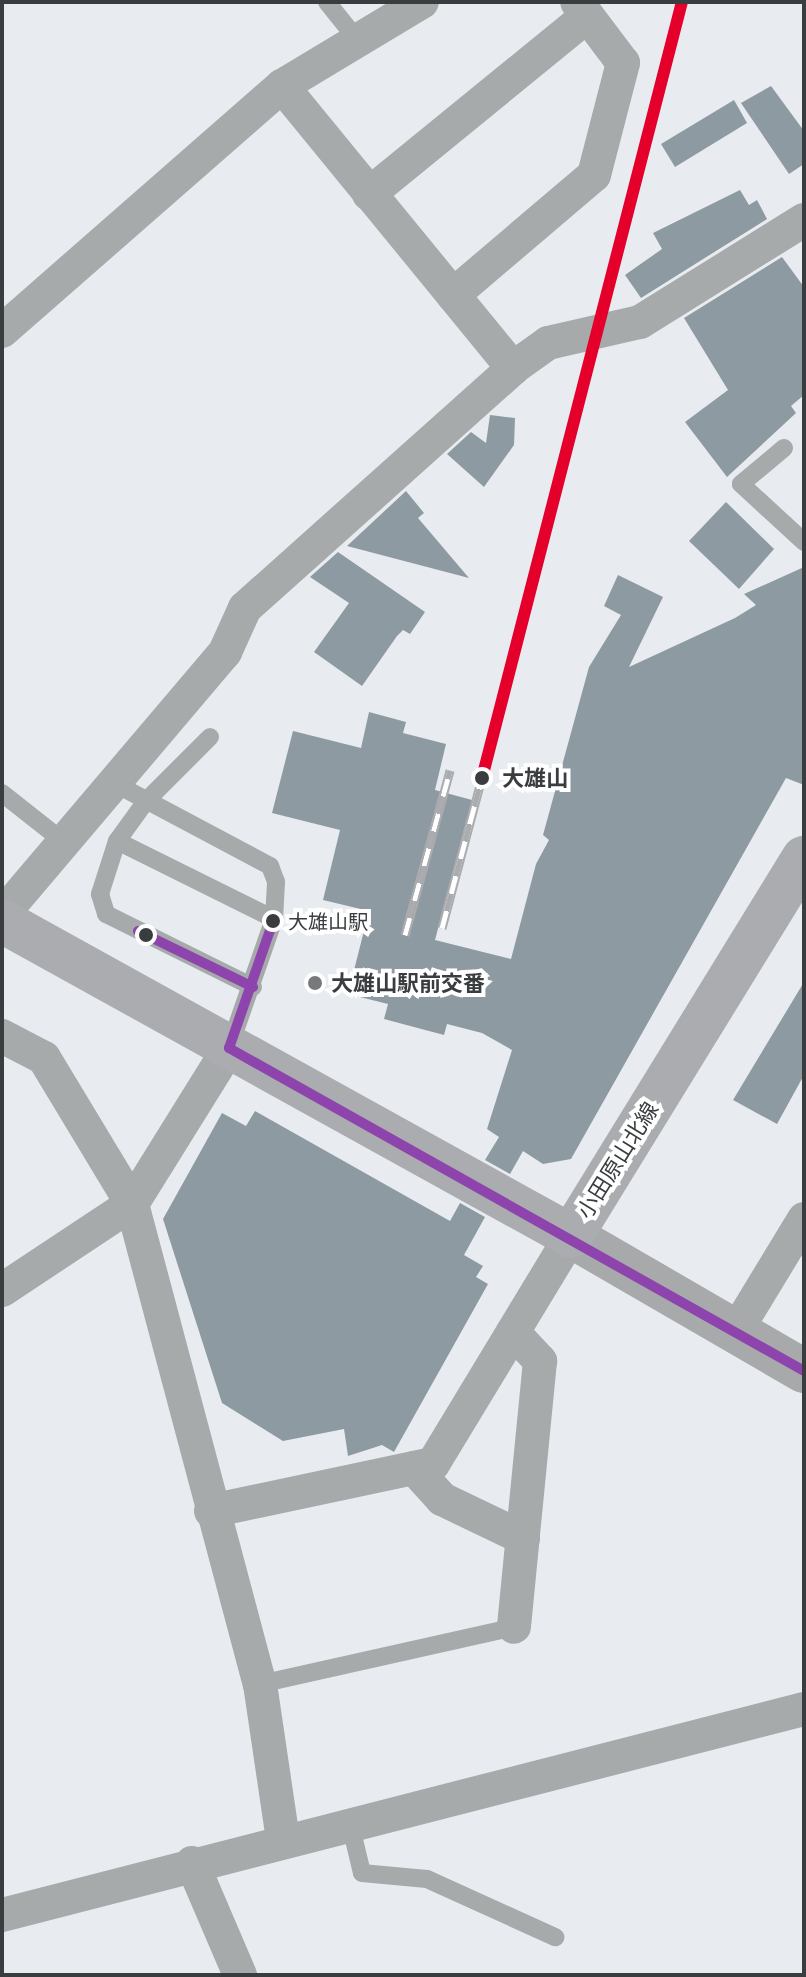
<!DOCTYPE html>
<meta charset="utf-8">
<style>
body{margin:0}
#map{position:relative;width:806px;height:1977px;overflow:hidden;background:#e8ecf0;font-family:"Golos Text","Noto Sans JP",sans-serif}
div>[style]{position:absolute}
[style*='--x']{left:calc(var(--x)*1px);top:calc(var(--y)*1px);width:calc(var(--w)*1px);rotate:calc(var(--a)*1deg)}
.building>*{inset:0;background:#8e9aa1}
.lane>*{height:18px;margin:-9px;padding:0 9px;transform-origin:9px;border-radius:9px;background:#a7aaab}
.street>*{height:34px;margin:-17px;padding:0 17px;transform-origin:17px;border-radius:17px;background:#a7aaab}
.secondary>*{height:44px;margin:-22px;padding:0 22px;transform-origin:22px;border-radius:22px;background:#a7a9ab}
.primary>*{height:44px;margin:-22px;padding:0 22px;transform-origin:22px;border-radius:22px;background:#abacaf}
.rail>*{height:9px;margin-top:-4.5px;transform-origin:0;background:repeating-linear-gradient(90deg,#fff 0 18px,#abacaf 0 36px);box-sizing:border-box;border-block:2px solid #abacaf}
.bus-1>*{height:10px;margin:-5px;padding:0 5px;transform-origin:5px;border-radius:5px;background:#8e44ad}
.rail-1>*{height:12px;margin:-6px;padding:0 6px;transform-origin:6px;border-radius:6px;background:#e4002b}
.dots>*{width:22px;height:22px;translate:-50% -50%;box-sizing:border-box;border:4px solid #fff;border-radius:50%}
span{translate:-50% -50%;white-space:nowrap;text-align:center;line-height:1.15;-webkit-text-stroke:8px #fff;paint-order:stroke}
.bus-label{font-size:20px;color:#393d3f}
.left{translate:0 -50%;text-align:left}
.stop-label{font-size:22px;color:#393d3f;font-weight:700}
.poi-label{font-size:22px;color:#393d3f;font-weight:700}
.street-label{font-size:22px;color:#393d3f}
.frame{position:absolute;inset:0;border:4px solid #393d3f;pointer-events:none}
</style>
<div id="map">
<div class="building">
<i style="clip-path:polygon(771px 86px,804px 131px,804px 164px,789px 174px,741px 103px)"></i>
<i style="clip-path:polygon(734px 100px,747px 123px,675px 167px,661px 144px)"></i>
<i style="clip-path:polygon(740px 190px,749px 205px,757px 200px,767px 219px,641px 298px,625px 275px,662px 249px,653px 233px)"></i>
<i style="clip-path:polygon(782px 257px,804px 287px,804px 395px,791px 406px,796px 413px,727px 477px,685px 422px,728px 390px,684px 318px)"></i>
<i style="clip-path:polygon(490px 415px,515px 418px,514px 445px,484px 487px,447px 454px,471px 432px,486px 443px)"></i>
<i style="clip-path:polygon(406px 491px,424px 513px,418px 518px,469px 578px,347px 546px)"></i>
<i style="clip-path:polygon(726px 502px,774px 549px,739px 589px,689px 541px)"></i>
<i style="clip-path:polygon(338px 552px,425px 612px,410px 634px,403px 630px,397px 636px,362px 686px,314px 652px,349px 603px,310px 577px)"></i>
<i style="clip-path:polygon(804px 567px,804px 785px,786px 778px,571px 1159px,543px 1164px,523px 1151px,510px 1174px,485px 1160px,499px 1137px,487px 1129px,512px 1050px,482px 1033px,447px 1024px,444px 1035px,384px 1019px,388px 1004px,348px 994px,369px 911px,323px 900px,340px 830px,272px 813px,293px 731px,361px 748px,369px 712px,406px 722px,403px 733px,446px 744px,435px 790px,472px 800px,435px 940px,511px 959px,536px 864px,549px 840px,543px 835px,589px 667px,621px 615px,604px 606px,618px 575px,663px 597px,629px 667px,735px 618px,756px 605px,744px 594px)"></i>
<i style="clip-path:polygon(804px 982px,804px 1075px,777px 1124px,733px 1100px)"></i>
<i style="clip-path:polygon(255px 1111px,450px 1221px,460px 1203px,485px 1217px,464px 1255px,483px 1266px,476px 1277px,488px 1284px,394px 1452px,382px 1445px,348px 1456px,344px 1429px,283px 1441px,222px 1403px,163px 1219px,222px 1113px,246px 1126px)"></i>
</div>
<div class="lane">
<i style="--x:327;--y:2;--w:45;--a:51.3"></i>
<i style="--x:784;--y:448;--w:56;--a:140.1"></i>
<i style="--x:741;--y:484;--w:86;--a:42.6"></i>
<i style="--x:210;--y:737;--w:91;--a:135"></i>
<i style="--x:146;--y:801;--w:49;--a:125.9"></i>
<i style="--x:117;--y:841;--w:56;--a:107.8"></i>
<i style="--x:100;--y:894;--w:21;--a:73"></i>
<i style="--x:106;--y:914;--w:164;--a:26.4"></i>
<i style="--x:114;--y:783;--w:177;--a:28"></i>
<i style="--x:270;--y:866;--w:17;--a:69"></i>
<i style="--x:276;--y:882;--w:37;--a:93"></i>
<i style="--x:274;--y:919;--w:137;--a:109.2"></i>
<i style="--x:2;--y:793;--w:79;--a:38.3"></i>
<i style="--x:117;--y:841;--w:175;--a:26.4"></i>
<i style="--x:260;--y:1684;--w:260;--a:-12.6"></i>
<i style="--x:350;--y:1823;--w:51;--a:76.5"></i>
<i style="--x:362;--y:1873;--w:65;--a:5.3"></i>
<i style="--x:427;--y:1879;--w:141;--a:24.4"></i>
</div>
<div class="street">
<i style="--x:282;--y:86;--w:365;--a:50.7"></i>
<i style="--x:369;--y:194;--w:281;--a:-39.2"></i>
<i style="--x:453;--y:295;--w:185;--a:-40.4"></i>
<i style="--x:594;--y:175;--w:116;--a:-75.5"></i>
<i style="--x:623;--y:63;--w:76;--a:-127"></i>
<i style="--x:2;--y:331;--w:372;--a:-41.2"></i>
<i style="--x:282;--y:86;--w:163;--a:-31"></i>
<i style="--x:2;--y:915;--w:345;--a:-49.7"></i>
<i style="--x:225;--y:652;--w:48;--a:-65.6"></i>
<i style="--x:245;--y:608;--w:360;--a:-41.8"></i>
<i style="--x:513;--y:368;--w:43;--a:-35.5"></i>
<i style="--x:548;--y:343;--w:94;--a:-12.9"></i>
<i style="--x:640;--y:322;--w:193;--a:-31.9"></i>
<i style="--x:2;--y:1036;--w:47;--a:27.6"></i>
<i style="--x:44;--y:1058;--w:170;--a:58.9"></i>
<i style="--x:132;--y:1204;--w:497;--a:75.1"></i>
<i style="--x:260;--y:1684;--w:158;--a:81.6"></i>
<i style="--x:2;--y:1290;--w:156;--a:-33.5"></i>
<i style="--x:132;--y:1204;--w:184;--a:-58.1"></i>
<i style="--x:736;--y:1331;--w:131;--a:-58.7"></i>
<i style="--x:513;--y:1332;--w:40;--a:47"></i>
<i style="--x:540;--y:1361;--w:267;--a:95.6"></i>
<i style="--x:414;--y:1468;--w:42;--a:47.9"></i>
<i style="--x:442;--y:1499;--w:90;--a:25.7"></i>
<i style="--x:211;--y:1511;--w:227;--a:-12"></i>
<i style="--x:433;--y:1464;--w:267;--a:-58.8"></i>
<i style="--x:192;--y:1863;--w:122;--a:66.8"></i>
<i style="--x:2;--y:1915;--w:828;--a:-14.41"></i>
</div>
<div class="secondary">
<i style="--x:571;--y:1236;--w:269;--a:30.1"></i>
</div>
<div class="primary">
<i style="--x:2;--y:921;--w:650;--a:28.97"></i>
<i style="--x:571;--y:1236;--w:444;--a:-58.4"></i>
</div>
<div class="rail">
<i style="--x:442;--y:928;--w:155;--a:-75.1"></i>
<i style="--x:405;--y:935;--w:171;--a:-74.7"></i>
</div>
<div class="bus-1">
<i style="--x:138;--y:931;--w:128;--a:26"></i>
<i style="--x:229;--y:1048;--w:660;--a:29.32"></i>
<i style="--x:229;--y:1048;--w:137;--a:-70.8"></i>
</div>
<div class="rail-1">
<i style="--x:482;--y:778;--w:801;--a:-75.55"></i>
</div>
<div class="dots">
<i style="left:482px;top:778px;background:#393d3f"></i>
<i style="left:273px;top:921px;background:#393d3f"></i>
<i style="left:146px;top:935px;background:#393d3f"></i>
<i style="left:315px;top:983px;background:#767a7d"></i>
</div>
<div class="bus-label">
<span class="left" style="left:288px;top:921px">大雄山駅</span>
</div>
<div class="stop-label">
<span class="left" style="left:502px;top:778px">大雄山</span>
</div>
<div class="poi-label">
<span class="left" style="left:331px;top:983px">大雄山駅前交番</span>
</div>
<div class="street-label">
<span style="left:617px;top:1160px;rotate:-58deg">小田原山北線</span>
</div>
<div class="frame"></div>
</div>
